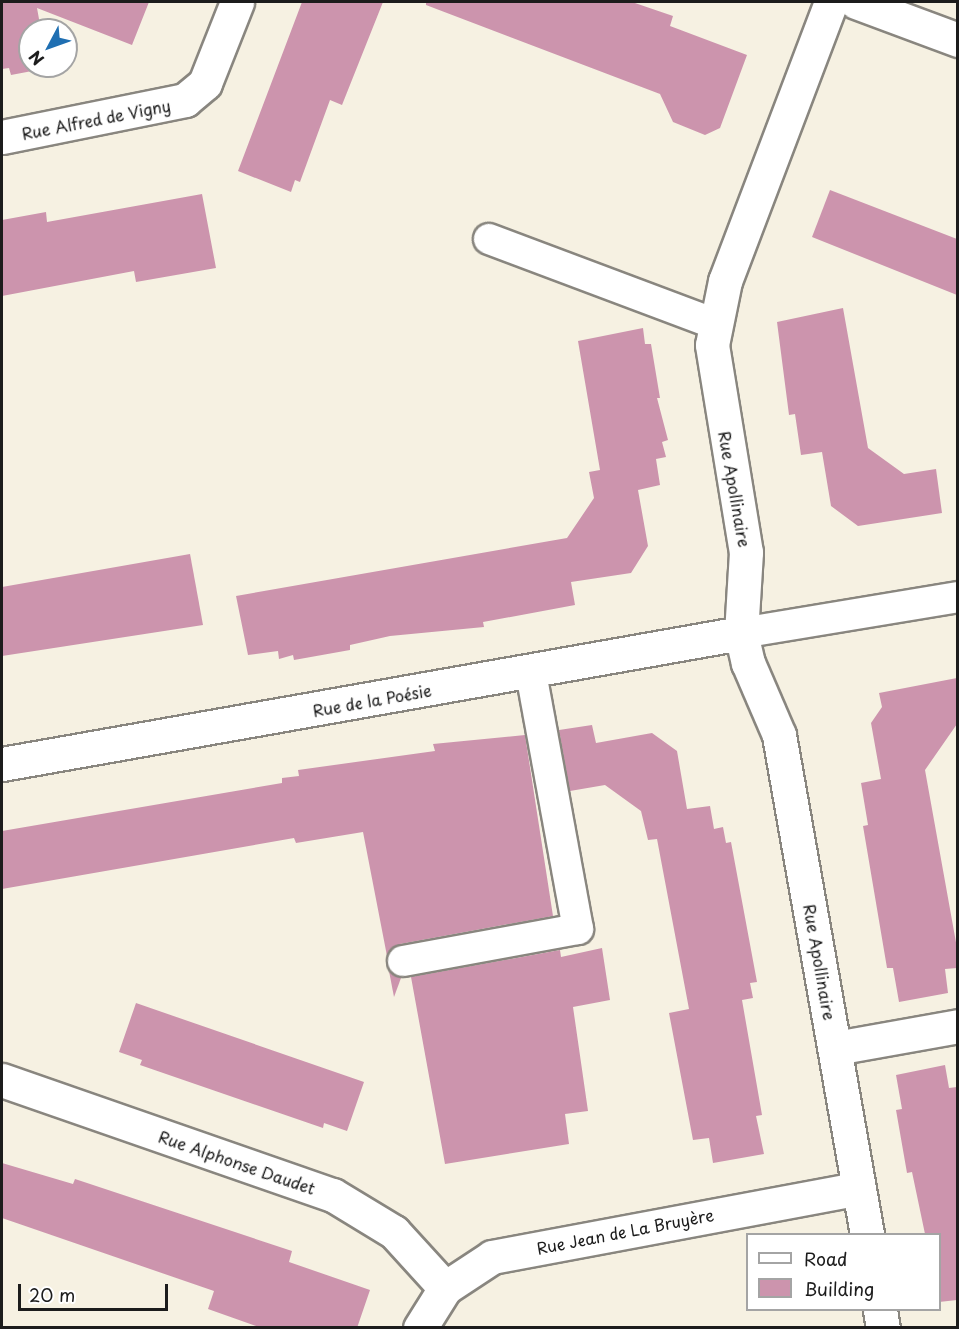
<!DOCTYPE html>
<meta charset="utf-8">
<style>
body{margin:0}
#map{position:relative;width:959px;height:1329px;overflow:hidden;background:#f6f1e2;font-family:"Playpen Sans",sans-serif}
div>[style]{position:absolute}
[style*='--x']{left:calc(var(--x)*1px);top:calc(var(--y)*1px);width:calc(var(--w)*1px);rotate:calc(var(--a)*1deg)}
.building>*{inset:0;background:#cc94ad}
.roads{filter:drop-shadow(2px 0 #89867f) drop-shadow(-2px 0 #89867f) drop-shadow(0 2px #89867f) drop-shadow(0 -2px #89867f)}
.service>*{height:30px;margin:-15px;padding:0 15px;transform-origin:15px;border-radius:15px;background:#fff}
.minor>*{height:33px;margin:-16.5px;padding:0 16.5px;transform-origin:16.5px;border-radius:16.5px;background:#fff}
span{translate:-50% -50%;white-space:nowrap;text-align:center;line-height:1.15;-webkit-text-stroke:6px #fff;paint-order:stroke}
.street-label{font-size:16px;color:#1c1c1c}
.frame{position:absolute;inset:0;border:3px solid #1c1c1c;pointer-events:none}
.legend{position:absolute;left:746px;top:1233px;width:195px;height:78px;box-sizing:border-box;background:#fff;border:2px solid #a4a4a4;margin:0;padding:8px 10px;list-style:none;font-size:18px;color:#1c1c1c}
.legend li{display:flex;align-items:center;gap:12px;height:30px}
.legend b{width:30px;border:2px solid #a4a4a4}
.north{position:absolute;left:18px;top:18px;width:60px;height:60px;box-sizing:border-box;background:#fff;border:2px solid #a4a4a4;border-radius:50%;rotate:229deg;font-size:16px;font-weight:700;line-height:24px;text-align:center;color:#1c1c1c}
.north::after{content:'';display:block;margin:auto;width:21px;height:27px;background:#1f6fb2;clip-path:polygon(50% 0,100% 100%,50% 72%,0 100%)}
.scale{position:absolute;left:18px;top:1284px;width:150px;height:27px;box-sizing:border-box;border:3px solid #1c1c1c;border-top:0;padding-left:8px;font-size:18px;line-height:21px;white-space:nowrap;color:#1c1c1c;-webkit-text-stroke:4px #fff;paint-order:stroke}
</style>
<div id="map">
<div class="building">
<i style="clip-path:polygon(2px 2px,149px 2px,132px 45px,37px 8px,41px 30px,30px 30px,30px 66px,48px 68px,11px 75px,9px 68px,2px 69px)"></i>
<i style="clip-path:polygon(302px 2px,383px 2px,342px 105px,330px 100px,300px 182px,295px 180px,291px 192px,238px 171px)"></i>
<i style="clip-path:polygon(426px 2px,632px 2px,673px 16px,670px 26px,747px 55px,720px 128px,705px 135px,673px 122px,660px 94px,426px 5px)"></i>
<i style="clip-path:polygon(830px 190px,957px 239px,957px 295px,812px 237px)"></i>
<i style="clip-path:polygon(202px 194px,216px 268px,136px 282px,134px 271px,2px 296px,2px 220px,46px 212px,47px 222px)"></i>
<i style="clip-path:polygon(843px 308px,868px 448px,904px 474px,936px 469px,942px 513px,858px 526px,831px 506px,822px 452px,801px 455px,795px 414px,789px 415px,777px 322px)"></i>
<i style="clip-path:polygon(643px 328px,645px 344px,651px 344px,660px 398px,657px 398px,668px 440px,662px 442px,666px 457px,656px 459px,660px 485px,638px 490px,648px 546px,631px 573px,571px 582px,575px 605px,483px 622px,484px 627px,390px 636px,350px 645px,350px 650px,294px 660px,293px 655px,279px 659px,278px 651px,248px 655px,236px 596px,567px 538px,594px 498px,589px 472px,600px 470px,578px 341px)"></i>
<i style="clip-path:polygon(190px 554px,203px 625px,2px 656px,2px 587px)"></i>
<i style="clip-path:polygon(957px 678px,957px 724px,925px 770px,957px 948px,957px 968px,945px 969px,948px 993px,899px 1002px,893px 968px,887px 968px,863px 826px,868px 825px,861px 783px,881px 779px,871px 723px,882px 707px,879px 693px)"></i>
<i style="clip-path:polygon(592px 725px,596px 743px,652px 733px,677px 751px,687px 809px,710px 806px,714px 829px,723px 827px,726px 843px,731px 842px,757px 982px,750px 983px,753px 998px,742px 1000px,762px 1115px,756px 1116px,764px 1154px,713px 1163px,709px 1138px,693px 1140px,669px 1013px,689px 1009px,657px 839px,648px 840px,641px 811px,605px 785px,570px 791px,559px 730px)"></i>
<i style="clip-path:polygon(525px 735px,553px 916px,400px 944px,387px 956px,363px 832px,296px 843px,294px 838px,2px 889px,2px 831px,282px 783px,282px 778px,299px 776px,298px 770px,435px 751px,433px 744px)"></i>
<i style="clip-path:polygon(602px 948px,610px 1000px,573px 1007px,588px 1111px,565px 1114px,569px 1144px,445px 1164px,411px 977px,560px 950px,561px 957px)"></i>
<i style="clip-path:polygon(389px 971px,401px 978px,394px 997px)"></i>
<i style="clip-path:polygon(136px 1003px,364px 1082px,347px 1131px,324px 1123px,323px 1128px,140px 1065px,142px 1060px,119px 1052px)"></i>
<i style="clip-path:polygon(945px 1065px,949px 1088px,957px 1087px,957px 1300px,939px 1302px,939px 1234px,925px 1234px,912px 1172px,907px 1173px,896px 1110px,902px 1109px,896px 1075px)"></i>
<i style="clip-path:polygon(2px 1163px,73px 1184px,75px 1179px,292px 1251px,289px 1262px,370px 1290px,357px 1328px,262px 1328px,208px 1309px,214px 1291px,2px 1218px)"></i>
</div>
<div class="roads">
<div class="service">
<i style="--x:489;--y:239;--w:241;--a:20.6"></i>
<i style="--x:741;--y:633;--w:220;--a:-9.4"></i>
<i style="--x:403;--y:961;--w:178;--a:-10.4"></i>
<i style="--x:578;--y:929;--w:261;--a:-100.4"></i>
</div>
<div class="minor">
<i style="--x:831;--y:2;--w:298;--a:110.8"></i>
<i style="--x:725;--y:281;--w:65;--a:101.5"></i>
<i style="--x:712;--y:345;--w:210;--a:80.7"></i>
<i style="--x:746;--y:552;--w:81;--a:93.5"></i>
<i style="--x:741;--y:633;--w:31;--a:77"></i>
<i style="--x:748;--y:663;--w:78;--a:66.7"></i>
<i style="--x:779;--y:735;--w:507;--a:80"></i>
<i style="--x:856;--y:2;--w:109;--a:20.4"></i>
<i style="--x:2;--y:137;--w:187;--a:-11.4"></i>
<i style="--x:185;--y:100;--w:26;--a:-40"></i>
<i style="--x:205;--y:83;--w:87;--a:-68.4"></i>
<i style="--x:2;--y:764;--w:751;--a:-10.05"></i>
<i style="--x:835;--y:1048;--w:125;--a:-10.1"></i>
<i style="--x:2;--y:1080;--w:350;--a:19.2"></i>
<i style="--x:333;--y:1195;--w:71;--a:31.2"></i>
<i style="--x:394;--y:1232;--w:76;--a:47.7"></i>
<i style="--x:880;--y:1310;--w:18;--a:81"></i>
<i style="--x:420;--y:1328;--w:47;--a:-58"></i>
<i style="--x:445;--y:1288;--w:56;--a:-33.4"></i>
<i style="--x:492;--y:1257;--w:373;--a:-10.6"></i>
</div>
</div>
<div class="street-label">
<span style="left:96px;top:119px;rotate:-11deg">Rue Alfred de Vigny</span>
<span style="left:735px;top:489px;rotate:80deg">Rue Apollinaire</span>
<span style="left:372px;top:700px;rotate:-10deg">Rue de la Poésie</span>
<span style="left:820px;top:962px;rotate:80deg">Rue Apollinaire</span>
<span style="left:237px;top:1162px;rotate:19deg">Rue Alphonse Daudet</span>
<span style="left:625px;top:1231px;rotate:-11deg">Rue Jean de La Bruyère</span>
</div>
<div class="frame"></div>
<ul class="legend">
<li><b style="height:8px;background:#fff"></b>Road</li>
<li><b style="height:16px;background:#cc94ad"></b>Building</li>
</ul>
<div class="north">N</div>
<div class="scale">20 m</div>
</div>
